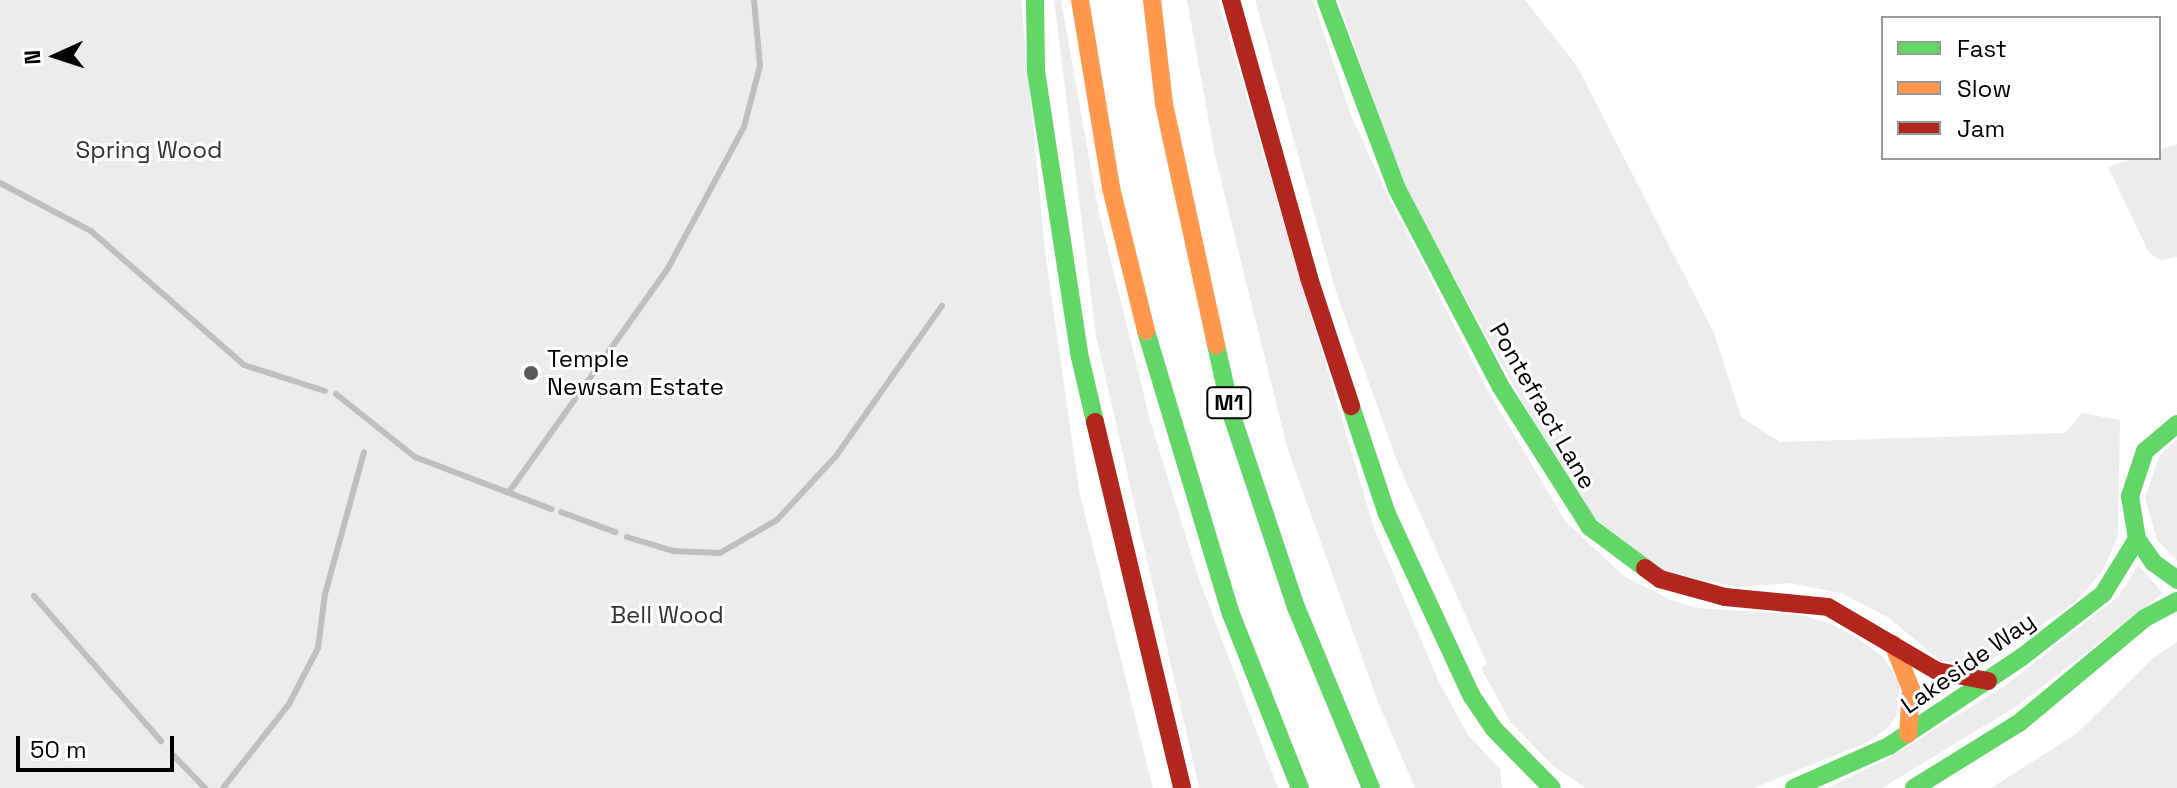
<!DOCTYPE html>
<style>
body{margin:0}
#map{position:relative;width:2177px;height:788px;overflow:hidden;background:#fff;font-family:"Space Grotesk",sans-serif}
div>[style]{position:absolute}
[style*='--x']{left:calc(var(--x)*1px);top:calc(var(--y)*1px);width:calc(var(--w)*1px);rotate:calc(var(--a)*1deg)}
.green>*{inset:0;background:#ececec}
.stream>*{height:6px;margin:-3px;padding:0 3px;transform-origin:3px;border-radius:3px;background:#bfbfbf}
.fast>*{height:18px;margin:-9px;padding:0 9px;transform-origin:9px;border-radius:9px;background:#63d668}
.slow>*{height:18px;margin:-9px;padding:0 9px;transform-origin:9px;border-radius:9px;background:#ff974d}
.jam>*{height:18px;margin:-9px;padding:0 9px;transform-origin:9px;border-radius:9px;background:#b3261e}
.dots>*{width:22px;height:22px;translate:-50% -50%;box-sizing:border-box;border:4px solid #fff;border-radius:50%}
span{translate:-50% -50%;white-space:nowrap;text-align:center;line-height:1.15;-webkit-text-stroke:6px #fff;paint-order:stroke}
.shield-label span{padding:2px 6px;background:#fff;border:2px solid;border-radius:6px;-webkit-text-stroke-width:0}
.shield-label{font-size:22px;color:#000;font-weight:700}
.park-label{font-size:24px;color:#333}
.poi-label{font-size:24px;color:#000}
.left{translate:0 -50%;text-align:left}
.street-label{font-size:24px;color:#000}
.legend{position:absolute;left:1881px;top:16px;width:280px;height:144px;box-sizing:border-box;background:#fff;border:2px solid #999;margin:0;padding:10px 14px;list-style:none;font-size:24px;color:#000}
.legend li{display:flex;align-items:center;gap:16px;height:40px}
.legend b{width:40px;border:2px solid #999}
.north{position:absolute;left:16px;top:16px;width:80px;height:80px;-webkit-text-stroke:6px #fff;paint-order:stroke;rotate:267deg;font-size:22px;font-weight:700;line-height:32px;text-align:center;color:#000}
.north::after{content:'';display:block;margin:auto;width:28px;height:36px;background:#000;clip-path:polygon(50% 0,100% 100%,50% 72%,0 100%)}
.scale{position:absolute;left:16px;top:736px;width:158px;height:36px;box-sizing:border-box;border:4px solid #000;border-top:0;padding-left:10px;font-size:24px;line-height:28px;white-space:nowrap;color:#000;-webkit-text-stroke:6px #fff;paint-order:stroke}
</style>
<div id="map">
<div class="green">
<i style="clip-path:polygon(0 0,1021px 0,1045px 250px,1080px 495px,1153px 788px,0 788px)"></i>
<i style="clip-path:polygon(1054px 0,1061px 0,1098px 208px,1150px 420px,1199px 579px,1278px 788px,1199px 788px,1096px 336px)"></i>
<i style="clip-path:polygon(1187px 0,1218px 0,1374px 528px,1438px 680px,1468px 735px,1500px 769px,1502px 788px,1415px 788px,1378px 702px,1287px 447px,1215px 156px)"></i>
<i style="clip-path:polygon(1255px 0,1313px 0,1350px 113px,1386px 192px,1488px 391px,1566px 522px,1624px 576px,1671px 600px,1697px 608px,1801px 615px,1832px 624px,1863px 642px,1884px 658px,1900px 683px,1897px 716px,1887px 729px,1866px 743px,1754px 788px,1585px 788px,1552px 765px,1510px 721px,1481px 668px,1487px 664px,1399px 466px,1336px 292px)"></i>
<i style="clip-path:polygon(1338px 0,1525px 0,1577px 66px,1714px 333px,1741px 417px,1780px 442px,2065px 433px,2082px 413px,2120px 420px,2118px 536px,2102px 572px,2075px 602px,1981px 667px,1939px 660px,1889px 618px,1841px 593px,1789px 583px,1739px 587px,1661px 571px,1579px 505px,1404px 186px)"></i>
<i style="clip-path:polygon(2177px 144px,2177px 257px,2161px 260px,2149px 253px,2108px 167px,2135px 158px,2159px 158px,2159px 150px)"></i>
<i style="clip-path:polygon(2177px 439px,2177px 561px,2157px 540px,2145px 498px,2159px 457px)"></i>
<i style="clip-path:polygon(2138px 565px,2163px 593px,2017px 706px,1882px 788px,1827px 788px,1884px 761px,2006px 685px,2119px 596px)"></i>
<i style="clip-path:polygon(2177px 642px,2177px 788px,1991px 788px,2076px 734px,2152px 659px)"></i>
</div>
<div class="stream">
<i style="--x:0;--y:183;--w:103;--a:27.8"></i>
<i style="--x:91;--y:231;--w:203;--a:41.2"></i>
<i style="--x:244;--y:365;--w:85;--a:17.8"></i>
<i style="--x:336;--y:394;--w:101;--a:38.6"></i>
<i style="--x:415;--y:457;--w:146;--a:20.9"></i>
<i style="--x:509;--y:492;--w:272;--a:-54.6"></i>
<i style="--x:667;--y:270;--w:162;--a:-61.7"></i>
<i style="--x:744;--y:127;--w:63;--a:-75.3"></i>
<i style="--x:760;--y:66;--w:66;--a:-95.2"></i>
<i style="--x:561;--y:512;--w:58;--a:20.3"></i>
<i style="--x:627;--y:537;--w:48;--a:16.9"></i>
<i style="--x:673;--y:551;--w:47;--a:2.4"></i>
<i style="--x:720;--y:553;--w:66;--a:-30.1"></i>
<i style="--x:777;--y:520;--w:87;--a:-47.3"></i>
<i style="--x:836;--y:456;--w:184;--a:-54.8"></i>
<i style="--x:34;--y:596;--w:193;--a:48.8"></i>
<i style="--x:173;--y:755;--w:46;--a:45.9"></i>
<i style="--x:223;--y:788;--w:107;--a:-51.8"></i>
<i style="--x:289;--y:704;--w:63;--a:-62.6"></i>
<i style="--x:318;--y:648;--w:54;--a:-82.6"></i>
<i style="--x:325;--y:594;--w:147;--a:-74.6"></i>
</div>
<div class="fast">
<i style="--x:1035;--y:0;--w:71;--a:89.2"></i>
<i style="--x:1036;--y:71;--w:285;--a:81.3"></i>
<i style="--x:1079;--y:353;--w:71;--a:76.9"></i>
<i style="--x:1326;--y:0;--w:202;--a:69.4"></i>
<i style="--x:1397;--y:189;--w:224;--a:62.3"></i>
<i style="--x:1501;--y:387;--w:166;--a:57.6"></i>
<i style="--x:1590;--y:527;--w:69;--a:36.7"></i>
<i style="--x:1146;--y:331;--w:295;--a:73.3"></i>
<i style="--x:1231;--y:614;--w:187;--a:68.4"></i>
<i style="--x:1216;--y:345;--w:73;--a:77.3"></i>
<i style="--x:1232;--y:416;--w:201;--a:71.5"></i>
<i style="--x:1296;--y:607;--w:196;--a:67.5"></i>
<i style="--x:1351;--y:406;--w:114;--a:71.6"></i>
<i style="--x:1387;--y:514;--w:200;--a:65.1"></i>
<i style="--x:1471;--y:695;--w:40;--a:56"></i>
<i style="--x:1493;--y:728;--w:84;--a:45.5"></i>
<i style="--x:2177;--y:424;--w:42;--a:139.8"></i>
<i style="--x:2145;--y:451;--w:47;--a:108.4"></i>
<i style="--x:2130;--y:496;--w:44;--a:80.8"></i>
<i style="--x:2137;--y:539;--w:29;--a:55"></i>
<i style="--x:2154;--y:563;--w:29;--a:36"></i>
<i style="--x:1794;--y:788;--w:104;--a:-23.9"></i>
<i style="--x:1889;--y:746;--w:160;--a:-33.8"></i>
<i style="--x:2022;--y:657;--w:103;--a:-37.9"></i>
<i style="--x:2103;--y:594;--w:65;--a:-58.3"></i>
<i style="--x:1914;--y:788;--w:123;--a:-31.8"></i>
<i style="--x:2019;--y:723;--w:164;--a:-39.8"></i>
<i style="--x:2145;--y:618;--w:36;--a:-28"></i>
</div>
<div class="slow">
<i style="--x:1080;--y:0;--w:191;--a:80.6"></i>
<i style="--x:1111;--y:188;--w:147;--a:76.2"></i>
<i style="--x:1152;--y:0;--w:105;--a:83.4"></i>
<i style="--x:1164;--y:104;--w:247;--a:77.8"></i>
<i style="--x:1893;--y:644;--w:48;--a:68.2"></i>
<i style="--x:1911;--y:689;--w:45;--a:93.8"></i>
</div>
<div class="jam">
<i style="--x:1231;--y:0;--w:289;--a:74.3"></i>
<i style="--x:1309;--y:278;--w:135;--a:71.8"></i>
<i style="--x:1095;--y:422;--w:376;--a:76.6"></i>
<i style="--x:1645;--y:568;--w:19;--a:36"></i>
<i style="--x:1660;--y:579;--w:67;--a:15.5"></i>
<i style="--x:1725;--y:597;--w:103;--a:5.5"></i>
<i style="--x:1828;--y:607;--w:126;--a:30.4"></i>
<i style="--x:1937;--y:671;--w:52;--a:11.1"></i>
</div>
<div class="dots">
<i style="left:531px;top:373px;background:#595959"></i>
</div>
<div class="shield-label">
<span style="left:1229px;top:403px">M1</span>
</div>
<div class="park-label">
<span style="left:149px;top:150px">Spring Wood</span>
<span style="left:667px;top:615px">Bell Wood</span>
</div>
<div class="poi-label">
<span class="left" style="left:547px;top:373px">Temple<br>Newsam Estate</span>
</div>
<div class="street-label">
<span style="left:1543px;top:406px;rotate:60deg">Pontefract Lane</span>
<span style="left:1968px;top:663px;rotate:-35deg">Lakeside Way</span>
</div>
<ul class="legend">
<li><b style="height:10px;background:#63d668"></b>Fast</li>
<li><b style="height:10px;background:#ff974d"></b>Slow</li>
<li><b style="height:10px;background:#b3261e"></b>Jam</li>
</ul>
<div class="north">N</div>
<div class="scale">50 m</div>
</div>
